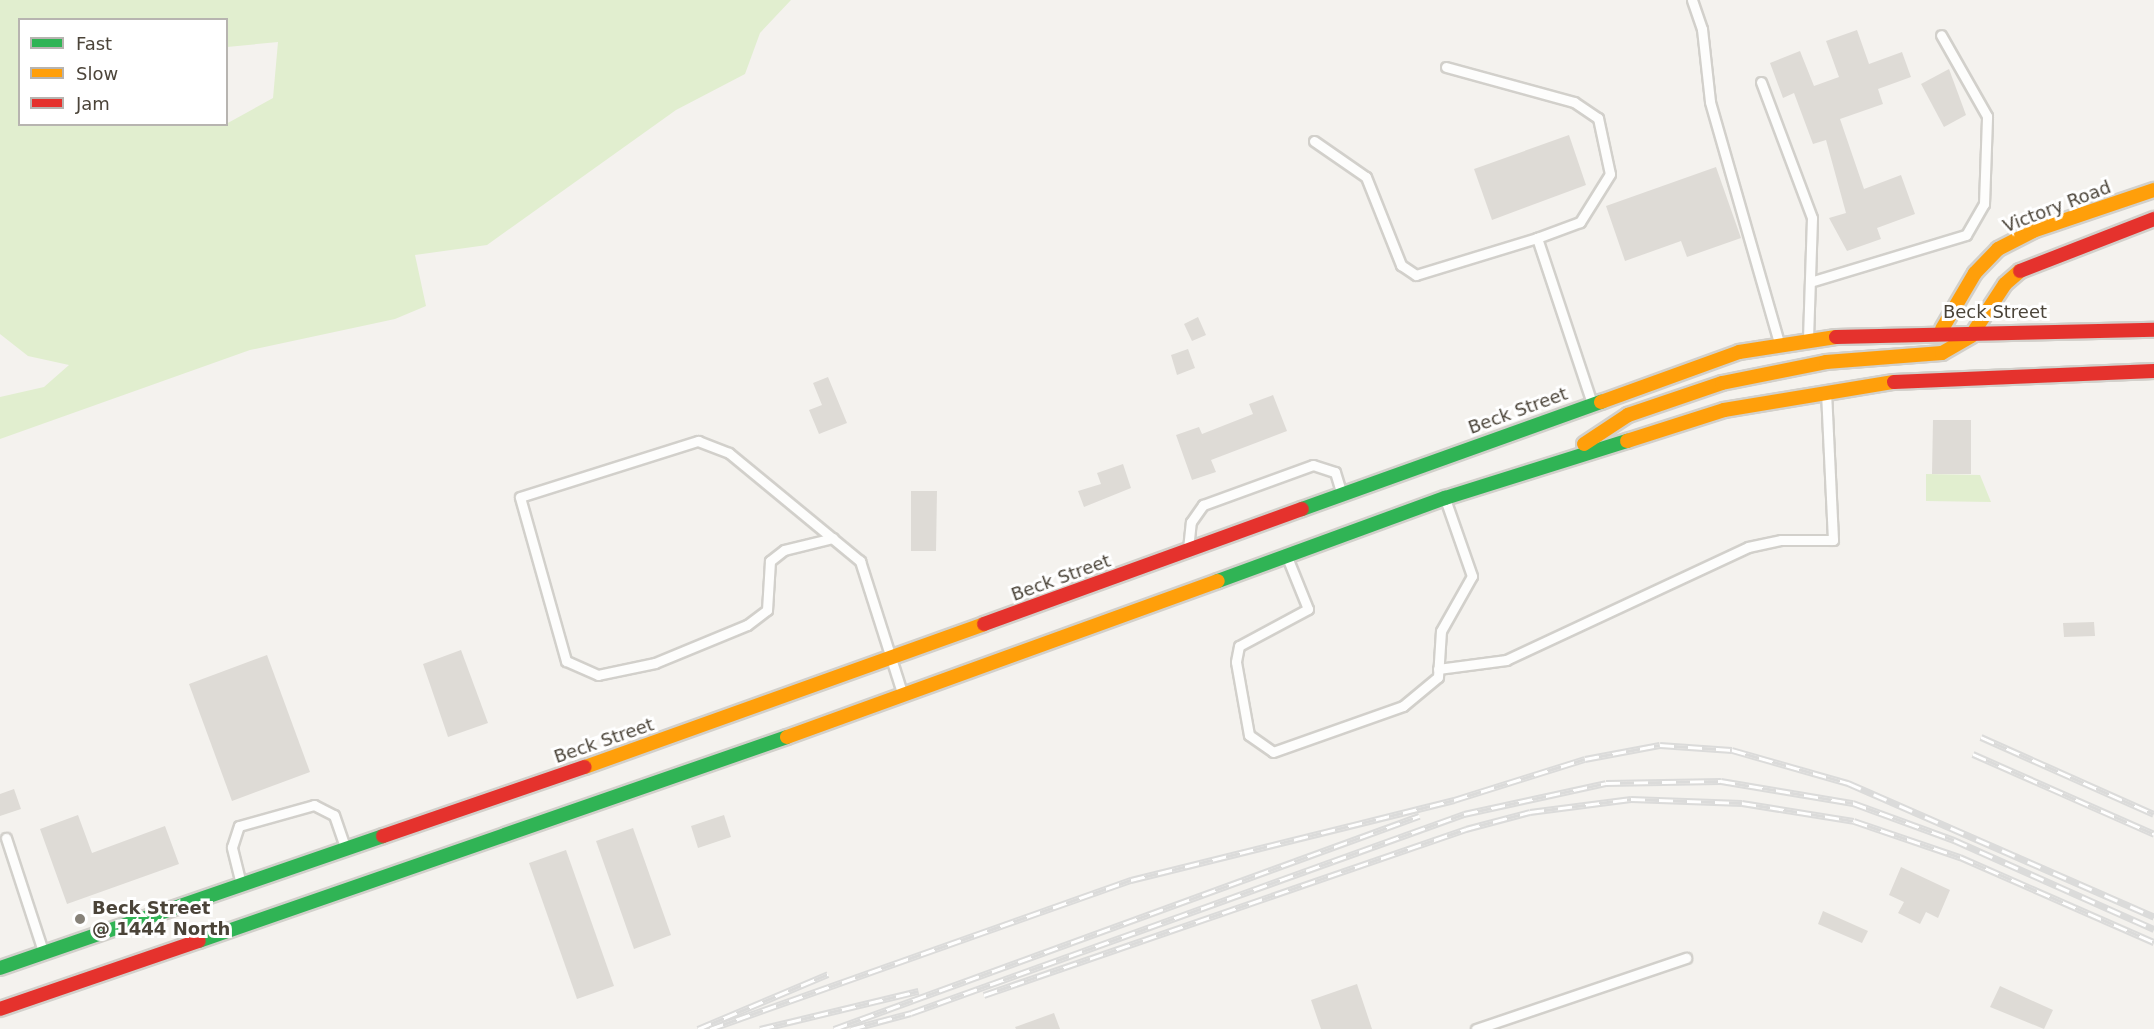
<!DOCTYPE html>
<style>
body{margin:0}
#map{position:relative;width:2154px;height:1029px;overflow:hidden;background:#f4f2ee;font-family:"DejaVu Sans",sans-serif}
div>[style]{position:absolute}
[style*='--x']{left:calc(var(--x)*1px);top:calc(var(--y)*1px);width:calc(var(--w)*1px);rotate:calc(var(--a)*1deg)}
.green>*{inset:0;background:#e1eecf}
.building>*{inset:0;background:#dedbd6}
.roads{filter:drop-shadow(2px 0 #d2d0cb) drop-shadow(-2px 0 #d2d0cb) drop-shadow(0 2px #d2d0cb) drop-shadow(0 -2px #d2d0cb)}
.lane>*{height:9px;margin:-4.5px;padding:0 4.5px;transform-origin:4.5px;border-radius:4.5px;background:#fdfdfc}
.fast>*{height:14px;margin:-7px;padding:0 7px;transform-origin:7px;border-radius:7px;background:#30b455}
.slow>*{height:14px;margin:-7px;padding:0 7px;transform-origin:7px;border-radius:7px;background:#ff9f0a}
.jam>*{height:14px;margin:-7px;padding:0 7px;transform-origin:7px;border-radius:7px;background:#e5322d}
.rail>*{height:7px;margin-top:-3.5px;transform-origin:0;background:repeating-linear-gradient(90deg,#fff 0 14px,#dbdbda 0 28px);box-sizing:border-box;border-block:2px solid #dbdbda}
.dots>*{width:16px;height:16px;translate:-50% -50%;box-sizing:border-box;border:3px solid #fff;border-radius:50%}
span{translate:-50% -50%;white-space:nowrap;text-align:center;line-height:1.15;-webkit-text-stroke:6px #fff;paint-order:stroke}
.street-label{font-size:18px;color:#4b4439}
.poi-label{font-size:18px;color:#4b4439;font-weight:700}
.left{translate:0 -50%;text-align:left}
.legend{position:absolute;left:18px;top:18px;width:210px;height:108px;box-sizing:border-box;background:#fff;border:2px solid #b7b4b0;margin:0;padding:8px 10px;list-style:none;font-size:18px;color:#4b4439}
.legend li{display:flex;align-items:center;gap:12px;height:30px}
.legend b{width:30px;border:2px solid #b7b4b0}
</style>
<div id="map">
<div class="green">
<i style="clip-path:polygon(evenodd,0 0,791px 0,760px 33px,745px 74px,676px 110px,487px 245px,415px 255px,426px 306px,395px 319px,250px 350px,0 439px,0 397px,44px 387px,69px 365px,28px 356px,0 334px,0 0,20px 20px,226px 20px,227px 47px,278px 42px,273px 98px,226px 124px,20px 124px,20px 20px)"></i>
<i style="clip-path:polygon(1926px 474px,1980px 475px,1991px 502px,1926px 501px)"></i>
</div>
<div class="building">
<i style="clip-path:polygon(1857px 30px,1869px 64px,1902px 52px,1911px 77px,1878px 89px,1883px 104px,1840px 119px,1864px 189px,1901px 175px,1915px 214px,1877px 228px,1881px 239px,1847px 251px,1829px 218px,1846px 213px,1826px 140px,1813px 144px,1794px 93px,1783px 98px,1770px 63px,1800px 51px,1814px 86px,1839px 77px,1826px 41px)"></i>
<i style="clip-path:polygon(1949px 69px,1966px 115px,1944px 127px,1921px 84px)"></i>
<i style="clip-path:polygon(1569px 135px,1586px 185px,1492px 220px,1474px 169px)"></i>
<i style="clip-path:polygon(1716px 167px,1741px 238px,1687px 257px,1681px 241px,1625px 261px,1606px 206px)"></i>
<i style="clip-path:polygon(1198px 317px,1206px 335px,1192px 341px,1184px 324px)"></i>
<i style="clip-path:polygon(1188px 349px,1195px 368px,1177px 375px,1171px 355px)"></i>
<i style="clip-path:polygon(828px 377px,847px 423px,819px 434px,809px 410px,822px 405px,813px 383px)"></i>
<i style="clip-path:polygon(1273px 395px,1287px 431px,1211px 460px,1216px 472px,1192px 480px,1176px 435px,1199px 427px,1202px 434px,1253px 414px,1249px 404px)"></i>
<i style="clip-path:polygon(1933px 420px,1971px 420px,1971px 474px,1932px 474px)"></i>
<i style="clip-path:polygon(1123px 464px,1131px 488px,1084px 507px,1078px 491px,1101px 484px,1097px 473px)"></i>
<i style="clip-path:polygon(911px 491px,937px 491px,936px 551px,911px 551px)"></i>
<i style="clip-path:polygon(2094px 622px,2095px 636px,2064px 637px,2063px 623px)"></i>
<i style="clip-path:polygon(461px 650px,488px 723px,448px 737px,423px 664px)"></i>
<i style="clip-path:polygon(267px 655px,310px 772px,232px 801px,189px 684px)"></i>
<i style="clip-path:polygon(14px 789px,21px 809px,0 816px,0 794px)"></i>
<i style="clip-path:polygon(78px 815px,92px 853px,165px 826px,179px 864px,67px 904px,40px 829px)"></i>
<i style="clip-path:polygon(724px 815px,731px 837px,698px 848px,691px 826px)"></i>
<i style="clip-path:polygon(633px 828px,671px 935px,634px 949px,596px 841px)"></i>
<i style="clip-path:polygon(566px 850px,614px 986px,577px 999px,529px 863px)"></i>
<i style="clip-path:polygon(1901px 867px,1950px 890px,1938px 918px,1926px 912px,1920px 924px,1898px 913px,1904px 902px,1889px 895px)"></i>
<i style="clip-path:polygon(1823px 911px,1868px 931px,1862px 943px,1818px 924px)"></i>
<i style="clip-path:polygon(1357px 984px,1372px 1029px,1321px 1029px,1311px 1000px)"></i>
<i style="clip-path:polygon(2000px 986px,2053px 1010px,2044px 1029px,1990px 1007px)"></i>
<i style="clip-path:polygon(1054px 1013px,1060px 1029px,1016px 1029px,1015px 1027px)"></i>
</div>
<div class="roads">
<div class="lane">
<i style="--x:1692;--y:0;--w:31;--a:71"></i>
<i style="--x:1702;--y:29;--w:73;--a:83.7"></i>
<i style="--x:1710;--y:102;--w:251;--a:74"></i>
<i style="--x:1446;--y:67;--w:133;--a:15.3"></i>
<i style="--x:1574;--y:102;--w:29;--a:34"></i>
<i style="--x:1598;--y:118;--w:57;--a:77.9"></i>
<i style="--x:1610;--y:174;--w:57;--a:122"></i>
<i style="--x:1580;--y:222;--w:46;--a:159.6"></i>
<i style="--x:1761;--y:82;--w:145;--a:69.4"></i>
<i style="--x:1812;--y:218;--w:120;--a:91.9"></i>
<i style="--x:1314;--y:141;--w:63;--a:34.7"></i>
<i style="--x:1366;--y:177;--w:95;--a:68.3"></i>
<i style="--x:1401;--y:265;--w:18;--a:34"></i>
<i style="--x:1416;--y:275;--w:127;--a:-17"></i>
<i style="--x:1537;--y:238;--w:174;--a:71.6"></i>
<i style="--x:1810;--y:282;--w:163;--a:-16.8"></i>
<i style="--x:1966;--y:235;--w:36;--a:-60"></i>
<i style="--x:1984;--y:204;--w:88;--a:-88"></i>
<i style="--x:1987;--y:116;--w:93;--a:-119.6"></i>
<i style="--x:833;--y:538;--w:50;--a:166.2"></i>
<i style="--x:784;--y:550;--w:18;--a:142"></i>
<i style="--x:770;--y:561;--w:49;--a:93.5"></i>
<i style="--x:767;--y:610;--w:25;--a:143"></i>
<i style="--x:747;--y:625;--w:100;--a:157.6"></i>
<i style="--x:655;--y:663;--w:58;--a:168.1"></i>
<i style="--x:598;--y:675;--w:35;--a:-156"></i>
<i style="--x:566;--y:661;--w:170;--a:-105.7"></i>
<i style="--x:520;--y:497;--w:187;--a:-17.5"></i>
<i style="--x:698;--y:441;--w:33;--a:21"></i>
<i style="--x:729;--y:453;--w:170;--a:39.5"></i>
<i style="--x:860;--y:561;--w:139;--a:72.3"></i>
<i style="--x:1188;--y:549;--w:27;--a:-84"></i>
<i style="--x:1191;--y:522;--w:21;--a:-55"></i>
<i style="--x:1203;--y:505;--w:117;--a:-20"></i>
<i style="--x:1313;--y:465;--w:23;--a:18"></i>
<i style="--x:1335;--y:472;--w:21;--a:73"></i>
<i style="--x:1287;--y:557;--w:56;--a:68"></i>
<i style="--x:1308;--y:609;--w:78;--a:151.8"></i>
<i style="--x:1239;--y:646;--w:16;--a:101"></i>
<i style="--x:1236;--y:662;--w:74;--a:79.9"></i>
<i style="--x:1249;--y:735;--w:29;--a:35"></i>
<i style="--x:1273;--y:752;--w:138;--a:-19.5"></i>
<i style="--x:1403;--y:706;--w:45;--a:-39.6"></i>
<i style="--x:1438;--y:677;--w:46;--a:-86.3"></i>
<i style="--x:1441;--y:631;--w:63;--a:-60.6"></i>
<i style="--x:1472;--y:576;--w:82;--a:-109.3"></i>
<i style="--x:1438;--y:669;--w:69;--a:-7.5"></i>
<i style="--x:1506;--y:660;--w:267;--a:-25"></i>
<i style="--x:1748;--y:547;--w:34;--a:-12"></i>
<i style="--x:1781;--y:540;--w:52;--a:0"></i>
<i style="--x:1833;--y:540;--w:147;--a:-92.7"></i>
<i style="--x:6;--y:838;--w:119;--a:71.9"></i>
<i style="--x:241;--y:884;--w:38;--a:-104"></i>
<i style="--x:232;--y:847;--w:22;--a:-72"></i>
<i style="--x:239;--y:826;--w:78;--a:-15.6"></i>
<i style="--x:314;--y:805;--w:22;--a:27"></i>
<i style="--x:334;--y:815;--w:34;--a:71"></i>
<i style="--x:1476;--y:1029;--w:222;--a:-18.7"></i>
</div>
<div class="fast">
<i style="--x:1302;--y:509;--w:318;--a:-19.7"></i>
<i style="--x:1218;--y:581;--w:242;--a:-20.1"></i>
<i style="--x:1445;--y:498;--w:191;--a:-17.4"></i>
<i style="--x:199;--y:941;--w:622;--a:-19.13"></i>
<i style="--x:0;--y:968;--w:405;--a:-19"></i>
</div>
<div class="slow">
<i style="--x:1942;--y:329;--w:65;--a:-59.5"></i>
<i style="--x:1975;--y:273;--w:33;--a:-46"></i>
<i style="--x:1998;--y:249;--w:39;--a:-27"></i>
<i style="--x:2033;--y:231;--w:128;--a:-18.7"></i>
<i style="--x:1601;--y:402;--w:147;--a:-19.9"></i>
<i style="--x:1739;--y:352;--w:98;--a:-8.8"></i>
<i style="--x:1627;--y:441;--w:102;--a:-17.7"></i>
<i style="--x:1724;--y:410;--w:172;--a:-9.4"></i>
<i style="--x:1584;--y:444;--w:53;--a:-33.4"></i>
<i style="--x:1628;--y:415;--w:99;--a:-18.8"></i>
<i style="--x:1722;--y:383;--w:106;--a:-11.4"></i>
<i style="--x:1826;--y:362;--w:116;--a:-4.4"></i>
<i style="--x:1942;--y:353;--w:34;--a:-30"></i>
<i style="--x:1971;--y:336;--w:62;--a:-56.8"></i>
<i style="--x:2005;--y:284;--w:20;--a:-41"></i>
<i style="--x:787;--y:737;--w:458;--a:-19.9"></i>
<i style="--x:585;--y:767;--w:424;--a:-19.7"></i>
</div>
<div class="jam">
<i style="--x:2020;--y:271;--w:144;--a:-21.2"></i>
<i style="--x:1836;--y:337;--w:318;--a:-1.3"></i>
<i style="--x:1894;--y:382;--w:260;--a:-2.4"></i>
<i style="--x:984;--y:624;--w:338;--a:-19.9"></i>
<i style="--x:383;--y:836;--w:213;--a:-18.9"></i>
<i style="--x:0;--y:1009;--w:210;--a:-18.9"></i>
</div>
</div>
<div class="rail">
<i style="--x:1981;--y:737;--w:189;--a:24"></i>
<i style="--x:1973;--y:754;--w:198;--a:23.8"></i>
<i style="--x:984;--y:995;--w:510;--a:-19"></i>
<i style="--x:1466;--y:829;--w:66;--a:-14.9"></i>
<i style="--x:1530;--y:812;--w:102;--a:-7.3"></i>
<i style="--x:1631;--y:799;--w:111;--a:2.1"></i>
<i style="--x:1742;--y:803;--w:113;--a:9.1"></i>
<i style="--x:1854;--y:821;--w:112;--a:18.8"></i>
<i style="--x:1960;--y:857;--w:212;--a:23.7"></i>
<i style="--x:698;--y:1029;--w:141;--a:-22.9"></i>
<i style="--x:710;--y:1029;--w:447;--a:-19.5"></i>
<i style="--x:1131;--y:880;--w:333;--a:-13.9"></i>
<i style="--x:1454;--y:800;--w:137;--a:-17.4"></i>
<i style="--x:1585;--y:759;--w:76;--a:-10.6"></i>
<i style="--x:1660;--y:745;--w:72;--a:4"></i>
<i style="--x:1732;--y:750;--w:121;--a:15.9"></i>
<i style="--x:1848;--y:783;--w:334;--a:23.6"></i>
<i style="--x:760;--y:1029;--w:163;--a:-13.5"></i>
<i style="--x:834;--y:1029;--w:623;--a:-20.01"></i>
<i style="--x:851;--y:1029;--w:62;--a:-14.9"></i>
<i style="--x:911;--y:1013;--w:588;--a:-19.79"></i>
<i style="--x:1464;--y:814;--w:145;--a:-12.3"></i>
<i style="--x:1606;--y:783;--w:115;--a:-1"></i>
<i style="--x:1721;--y:781;--w:134;--a:9.5"></i>
<i style="--x:1853;--y:803;--w:108;--a:20.1"></i>
<i style="--x:1954;--y:840;--w:219;--a:24"></i>
</div>
<div class="dots">
<i style="left:80px;top:919px;background:#868178"></i>
</div>
<div class="street-label">
<span style="left:2057px;top:207px;rotate:-21deg">Victory Road</span>
<span style="left:1995px;top:312px">Beck Street</span>
<span style="left:1518px;top:411px;rotate:-20deg">Beck Street</span>
<span style="left:1061px;top:578px;rotate:-20deg">Beck Street</span>
<span style="left:604px;top:741px;rotate:-19deg">Beck Street</span>
</div>
<div class="poi-label">
<span class="left" style="left:92px;top:919px">Beck Street<br>@ 1444 North</span>
</div>
<ul class="legend">
<li><b style="height:8px;background:#30b455"></b>Fast</li>
<li><b style="height:8px;background:#ff9f0a"></b>Slow</li>
<li><b style="height:8px;background:#e5322d"></b>Jam</li>
</ul>
</div>
